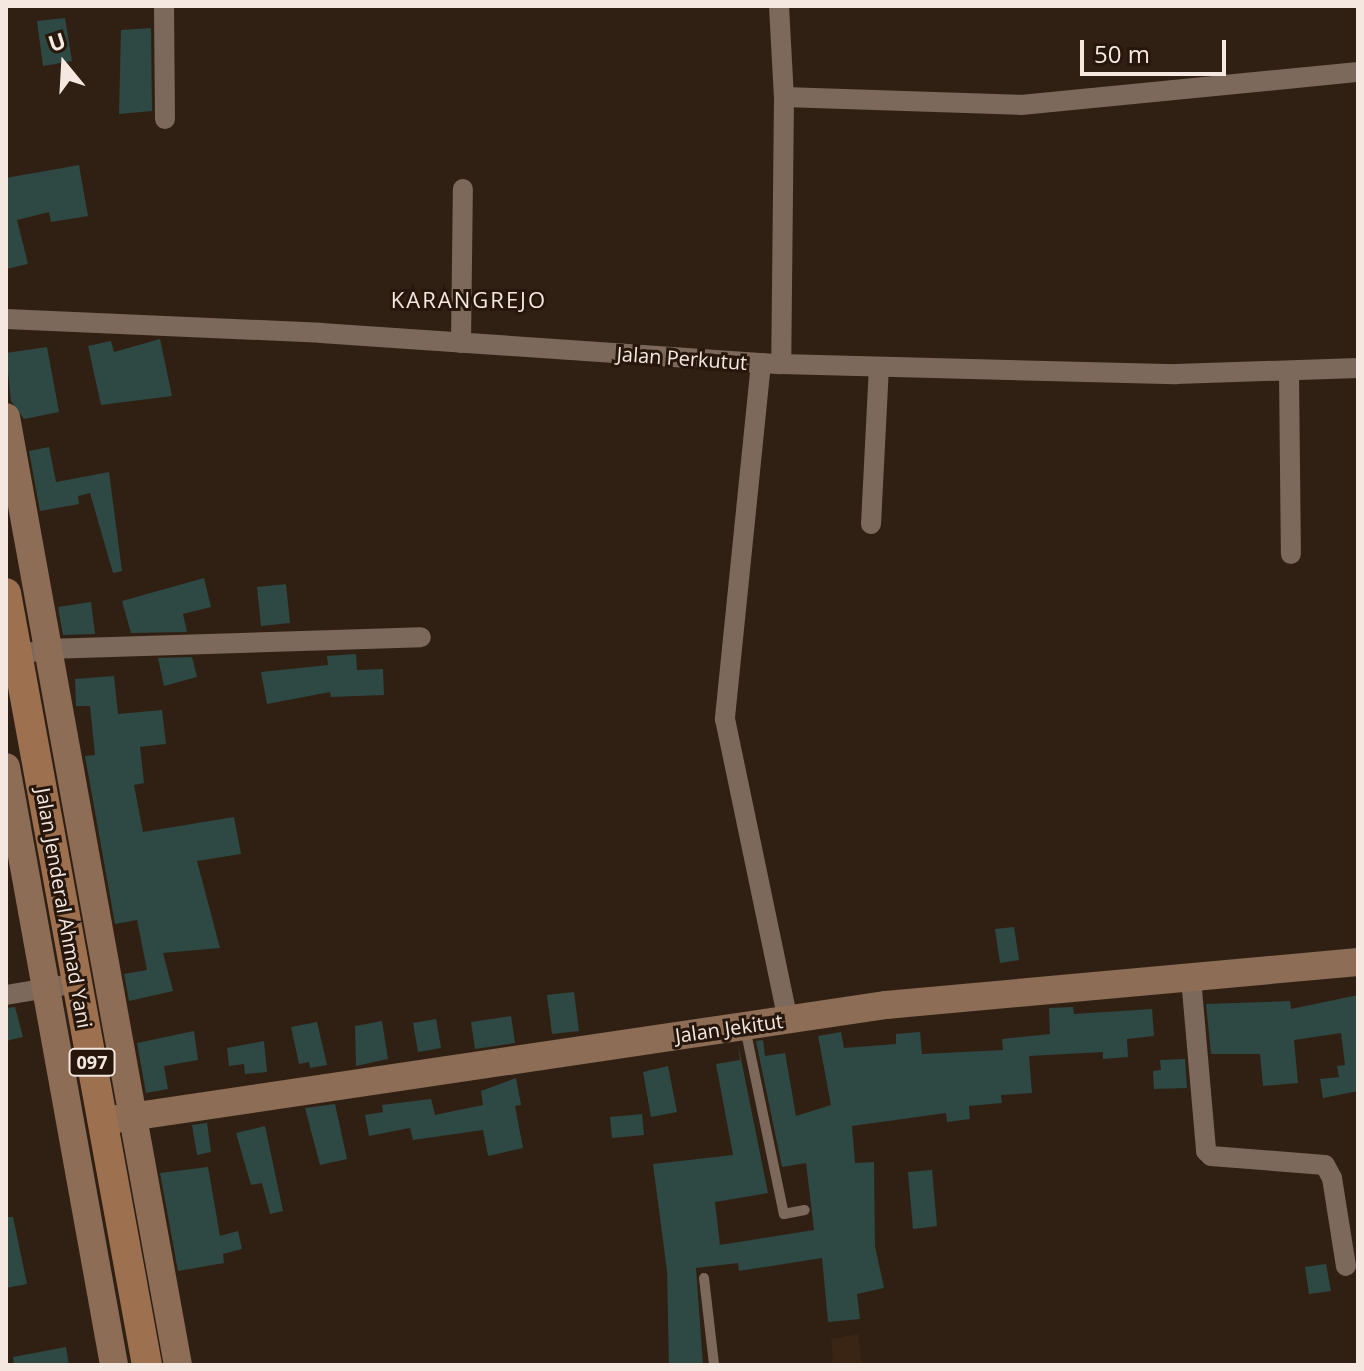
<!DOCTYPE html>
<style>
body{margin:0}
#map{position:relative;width:1364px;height:1371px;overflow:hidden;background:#302014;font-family:"Open Sans",sans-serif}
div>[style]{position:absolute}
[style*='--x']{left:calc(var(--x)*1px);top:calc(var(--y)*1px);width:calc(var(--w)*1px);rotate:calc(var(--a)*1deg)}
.built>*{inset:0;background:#3a2413}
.building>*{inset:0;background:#2e4843}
.lane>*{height:10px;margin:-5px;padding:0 5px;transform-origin:5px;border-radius:5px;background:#7d695b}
.street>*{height:20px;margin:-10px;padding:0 10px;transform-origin:10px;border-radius:10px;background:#7d695b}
.secondary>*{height:28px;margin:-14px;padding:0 14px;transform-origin:14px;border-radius:14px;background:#8d6d55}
.primary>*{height:30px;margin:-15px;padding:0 15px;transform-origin:15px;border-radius:15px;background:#9d7150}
span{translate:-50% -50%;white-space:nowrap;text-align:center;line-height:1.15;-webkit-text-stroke:6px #26160b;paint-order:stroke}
.shield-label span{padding:2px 6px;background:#26160b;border:2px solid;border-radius:6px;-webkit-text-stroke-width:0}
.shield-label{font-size:18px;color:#f4e8e0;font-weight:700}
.street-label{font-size:20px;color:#f4e8e0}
.neighbourhood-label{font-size:22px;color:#f4e8e0;letter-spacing:2px}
.frame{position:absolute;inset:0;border:8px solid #f4e8e0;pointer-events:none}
.north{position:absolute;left:24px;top:24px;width:80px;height:80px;-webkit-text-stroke:6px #26160b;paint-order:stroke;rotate:342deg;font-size:22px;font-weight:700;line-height:32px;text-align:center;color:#f4e8e0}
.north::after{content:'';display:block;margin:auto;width:28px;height:36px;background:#f4e8e0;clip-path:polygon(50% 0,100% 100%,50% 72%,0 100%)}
.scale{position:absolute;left:1080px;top:40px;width:146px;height:36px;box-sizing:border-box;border:4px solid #f4e8e0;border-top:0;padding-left:10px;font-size:24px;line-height:28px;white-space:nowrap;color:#f4e8e0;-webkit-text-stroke:6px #26160b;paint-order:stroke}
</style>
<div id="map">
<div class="built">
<i style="clip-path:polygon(858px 1334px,862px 1365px,833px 1365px,831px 1339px)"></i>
</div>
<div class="building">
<i style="clip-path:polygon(65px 18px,72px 61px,43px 66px,37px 21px)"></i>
<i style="clip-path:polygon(151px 28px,152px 111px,119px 114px,121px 30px)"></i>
<i style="clip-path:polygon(79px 165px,88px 216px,51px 222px,49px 212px,17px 220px,28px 264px,6px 269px,6px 178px)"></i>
<i style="clip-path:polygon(160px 339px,172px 396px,101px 405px,88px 346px,111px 341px,114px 352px)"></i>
<i style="clip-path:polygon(47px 347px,59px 412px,24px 419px,11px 401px,6px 353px)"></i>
<i style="clip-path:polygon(49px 447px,56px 482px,109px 472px,122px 571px,113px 573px,90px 493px,78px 496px,79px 504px,40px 511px,29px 451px)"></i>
<i style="clip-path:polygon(204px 578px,211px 607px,183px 614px,187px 632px,131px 633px,122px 601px)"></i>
<i style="clip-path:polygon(286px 584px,290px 623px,261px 626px,257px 587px)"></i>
<i style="clip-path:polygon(91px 602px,95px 634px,63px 635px,58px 607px)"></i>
<i style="clip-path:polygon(356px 654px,357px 670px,383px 669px,384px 695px,331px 697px,330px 692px,267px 704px,261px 672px,328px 665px,327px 656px)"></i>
<i style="clip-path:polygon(192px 657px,197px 677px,164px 686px,158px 658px)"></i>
<i style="clip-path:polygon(114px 676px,118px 714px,162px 710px,166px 744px,140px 747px,144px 783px,134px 785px,143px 832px,234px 817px,241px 854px,197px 861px,220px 948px,163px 953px,173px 991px,129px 1001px,124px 974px,147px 970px,137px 920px,115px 924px,85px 756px,95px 755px,90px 706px,76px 706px,75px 679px)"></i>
<i style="clip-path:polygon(1014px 927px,1019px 960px,1000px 963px,995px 929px)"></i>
<i style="clip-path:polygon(574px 992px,579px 1031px,552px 1034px,547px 995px)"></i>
<i style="clip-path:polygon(1358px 995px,1358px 1091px,1323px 1098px,1320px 1079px,1339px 1077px,1337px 1066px,1345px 1065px,1341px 1033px,1294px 1040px,1298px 1083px,1263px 1086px,1260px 1054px,1211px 1054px,1206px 1004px,1290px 1001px,1291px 1009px)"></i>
<i style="clip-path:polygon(15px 1007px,23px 1037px,6px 1041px,6px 1008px)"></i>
<i style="clip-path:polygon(1073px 1007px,1074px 1014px,1152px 1009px,1154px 1036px,1127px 1039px,1128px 1057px,1103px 1059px,1103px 1052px,1029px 1056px,1032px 1093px,1001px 1095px,1002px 1103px,969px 1106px,970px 1119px,947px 1122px,946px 1113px,852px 1126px,855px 1163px,874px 1162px,875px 1246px,884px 1288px,857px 1294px,860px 1319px,828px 1322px,822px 1258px,739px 1271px,738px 1263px,696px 1268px,703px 1365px,669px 1365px,667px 1271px,653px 1164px,733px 1155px,716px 1064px,740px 1060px,738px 1044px,768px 1193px,715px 1202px,720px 1245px,814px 1230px,806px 1163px,782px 1167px,756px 1041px,763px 1040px,765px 1056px,785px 1053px,796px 1116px,831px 1105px,818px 1036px,841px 1032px,844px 1048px,896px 1044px,896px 1034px,920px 1032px,922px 1054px,1003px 1050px,1002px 1039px,1050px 1034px,1049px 1008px)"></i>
<i style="clip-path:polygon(511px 1016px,515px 1043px,475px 1049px,471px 1022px)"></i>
<i style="clip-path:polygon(436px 1019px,441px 1048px,418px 1052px,413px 1023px)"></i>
<i style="clip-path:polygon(382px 1021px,388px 1059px,356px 1066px,355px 1026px)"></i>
<i style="clip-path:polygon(317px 1022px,327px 1065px,310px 1068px,309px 1062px,299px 1064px,291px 1027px)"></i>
<i style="clip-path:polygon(194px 1031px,198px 1060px,164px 1066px,168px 1089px,146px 1093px,137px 1043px)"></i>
<i style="clip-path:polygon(264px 1041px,267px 1072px,245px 1074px,244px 1064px,229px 1066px,227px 1048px)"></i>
<i style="clip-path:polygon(1185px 1059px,1187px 1088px,1154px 1089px,1153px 1071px,1161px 1070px,1160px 1060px)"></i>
<i style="clip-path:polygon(668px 1066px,677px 1112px,651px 1117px,643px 1072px)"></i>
<i style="clip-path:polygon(516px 1078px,521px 1105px,515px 1106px,523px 1148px,488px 1156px,483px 1130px,413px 1140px,410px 1128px,369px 1136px,365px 1115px,383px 1112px,382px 1105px,431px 1099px,435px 1115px,483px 1105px,481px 1091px)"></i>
<i style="clip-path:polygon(335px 1104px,347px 1159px,320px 1165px,305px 1108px)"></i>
<i style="clip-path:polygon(642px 1114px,644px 1135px,612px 1138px,610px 1117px)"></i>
<i style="clip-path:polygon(207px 1123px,211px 1152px,197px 1155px,192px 1125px)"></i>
<i style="clip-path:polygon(265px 1126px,283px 1211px,270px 1214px,262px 1183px,251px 1185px,236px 1133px)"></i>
<i style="clip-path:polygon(208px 1167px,220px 1236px,238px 1231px,242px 1249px,223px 1254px,224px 1263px,178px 1271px,160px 1173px)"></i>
<i style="clip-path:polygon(932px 1170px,937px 1226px,913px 1229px,908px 1172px)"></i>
<i style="clip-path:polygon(6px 1217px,13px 1217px,27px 1284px,6px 1288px)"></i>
<i style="clip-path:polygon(1326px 1264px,1331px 1291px,1309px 1294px,1305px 1267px)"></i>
<i style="clip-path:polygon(66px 1347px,69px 1365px,14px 1365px,13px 1357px)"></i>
</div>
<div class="lane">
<i style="--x:745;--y:1028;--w:190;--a:78.2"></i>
<i style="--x:784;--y:1214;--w:21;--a:-11"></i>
<i style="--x:704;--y:1278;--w:88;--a:83.4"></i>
</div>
<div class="street">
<i style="--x:164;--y:6;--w:113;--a:89.5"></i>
<i style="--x:779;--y:6;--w:91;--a:86.9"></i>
<i style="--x:784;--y:97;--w:267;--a:90.6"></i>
<i style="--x:784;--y:97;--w:237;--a:1.9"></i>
<i style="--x:1021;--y:105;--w:339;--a:-5.6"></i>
<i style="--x:6;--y:319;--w:315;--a:2.5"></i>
<i style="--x:321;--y:333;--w:461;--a:3.9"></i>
<i style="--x:781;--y:364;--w:395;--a:1.5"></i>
<i style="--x:1176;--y:374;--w:182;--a:-1.9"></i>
<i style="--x:461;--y:343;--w:154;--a:-89.3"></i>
<i style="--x:761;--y:363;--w:358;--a:95.8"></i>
<i style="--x:725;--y:719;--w:308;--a:78.2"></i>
<i style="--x:1289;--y:373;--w:181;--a:89.4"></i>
<i style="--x:871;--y:524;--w:157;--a:-87.1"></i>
<i style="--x:17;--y:655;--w:31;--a:-11"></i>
<i style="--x:47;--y:649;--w:374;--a:-1.8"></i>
<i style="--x:1191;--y:978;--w:174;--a:85"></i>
<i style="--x:1206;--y:1151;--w:7;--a:45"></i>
<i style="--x:1211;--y:1156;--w:114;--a:4.5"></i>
<i style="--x:1325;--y:1165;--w:15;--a:62"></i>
<i style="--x:1332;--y:1178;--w:89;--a:81"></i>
<i style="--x:6;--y:995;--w:73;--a:-9.5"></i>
</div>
<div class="secondary">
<i style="--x:6;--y:417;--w:963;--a:79.72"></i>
<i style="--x:6;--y:767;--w:608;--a:79.76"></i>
<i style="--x:103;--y:1121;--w:792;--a:-8.43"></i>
<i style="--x:886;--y:1005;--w:474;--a:-5.2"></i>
</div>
<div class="primary">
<i style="--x:6;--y:593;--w:785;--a:79.65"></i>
</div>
<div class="shield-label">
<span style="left:92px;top:1062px">097</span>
</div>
<div class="street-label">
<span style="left:682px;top:358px;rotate:4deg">Jalan Perkutut</span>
<span style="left:64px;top:908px;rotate:80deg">Jalan Jenderal Ahmad Yani</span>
<span style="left:729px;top:1028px;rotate:-8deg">Jalan Jekitut</span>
</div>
<div class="neighbourhood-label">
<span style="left:469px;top:300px">KARANGREJO</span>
</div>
<div class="frame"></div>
<div class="north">U</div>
<div class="scale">50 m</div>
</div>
